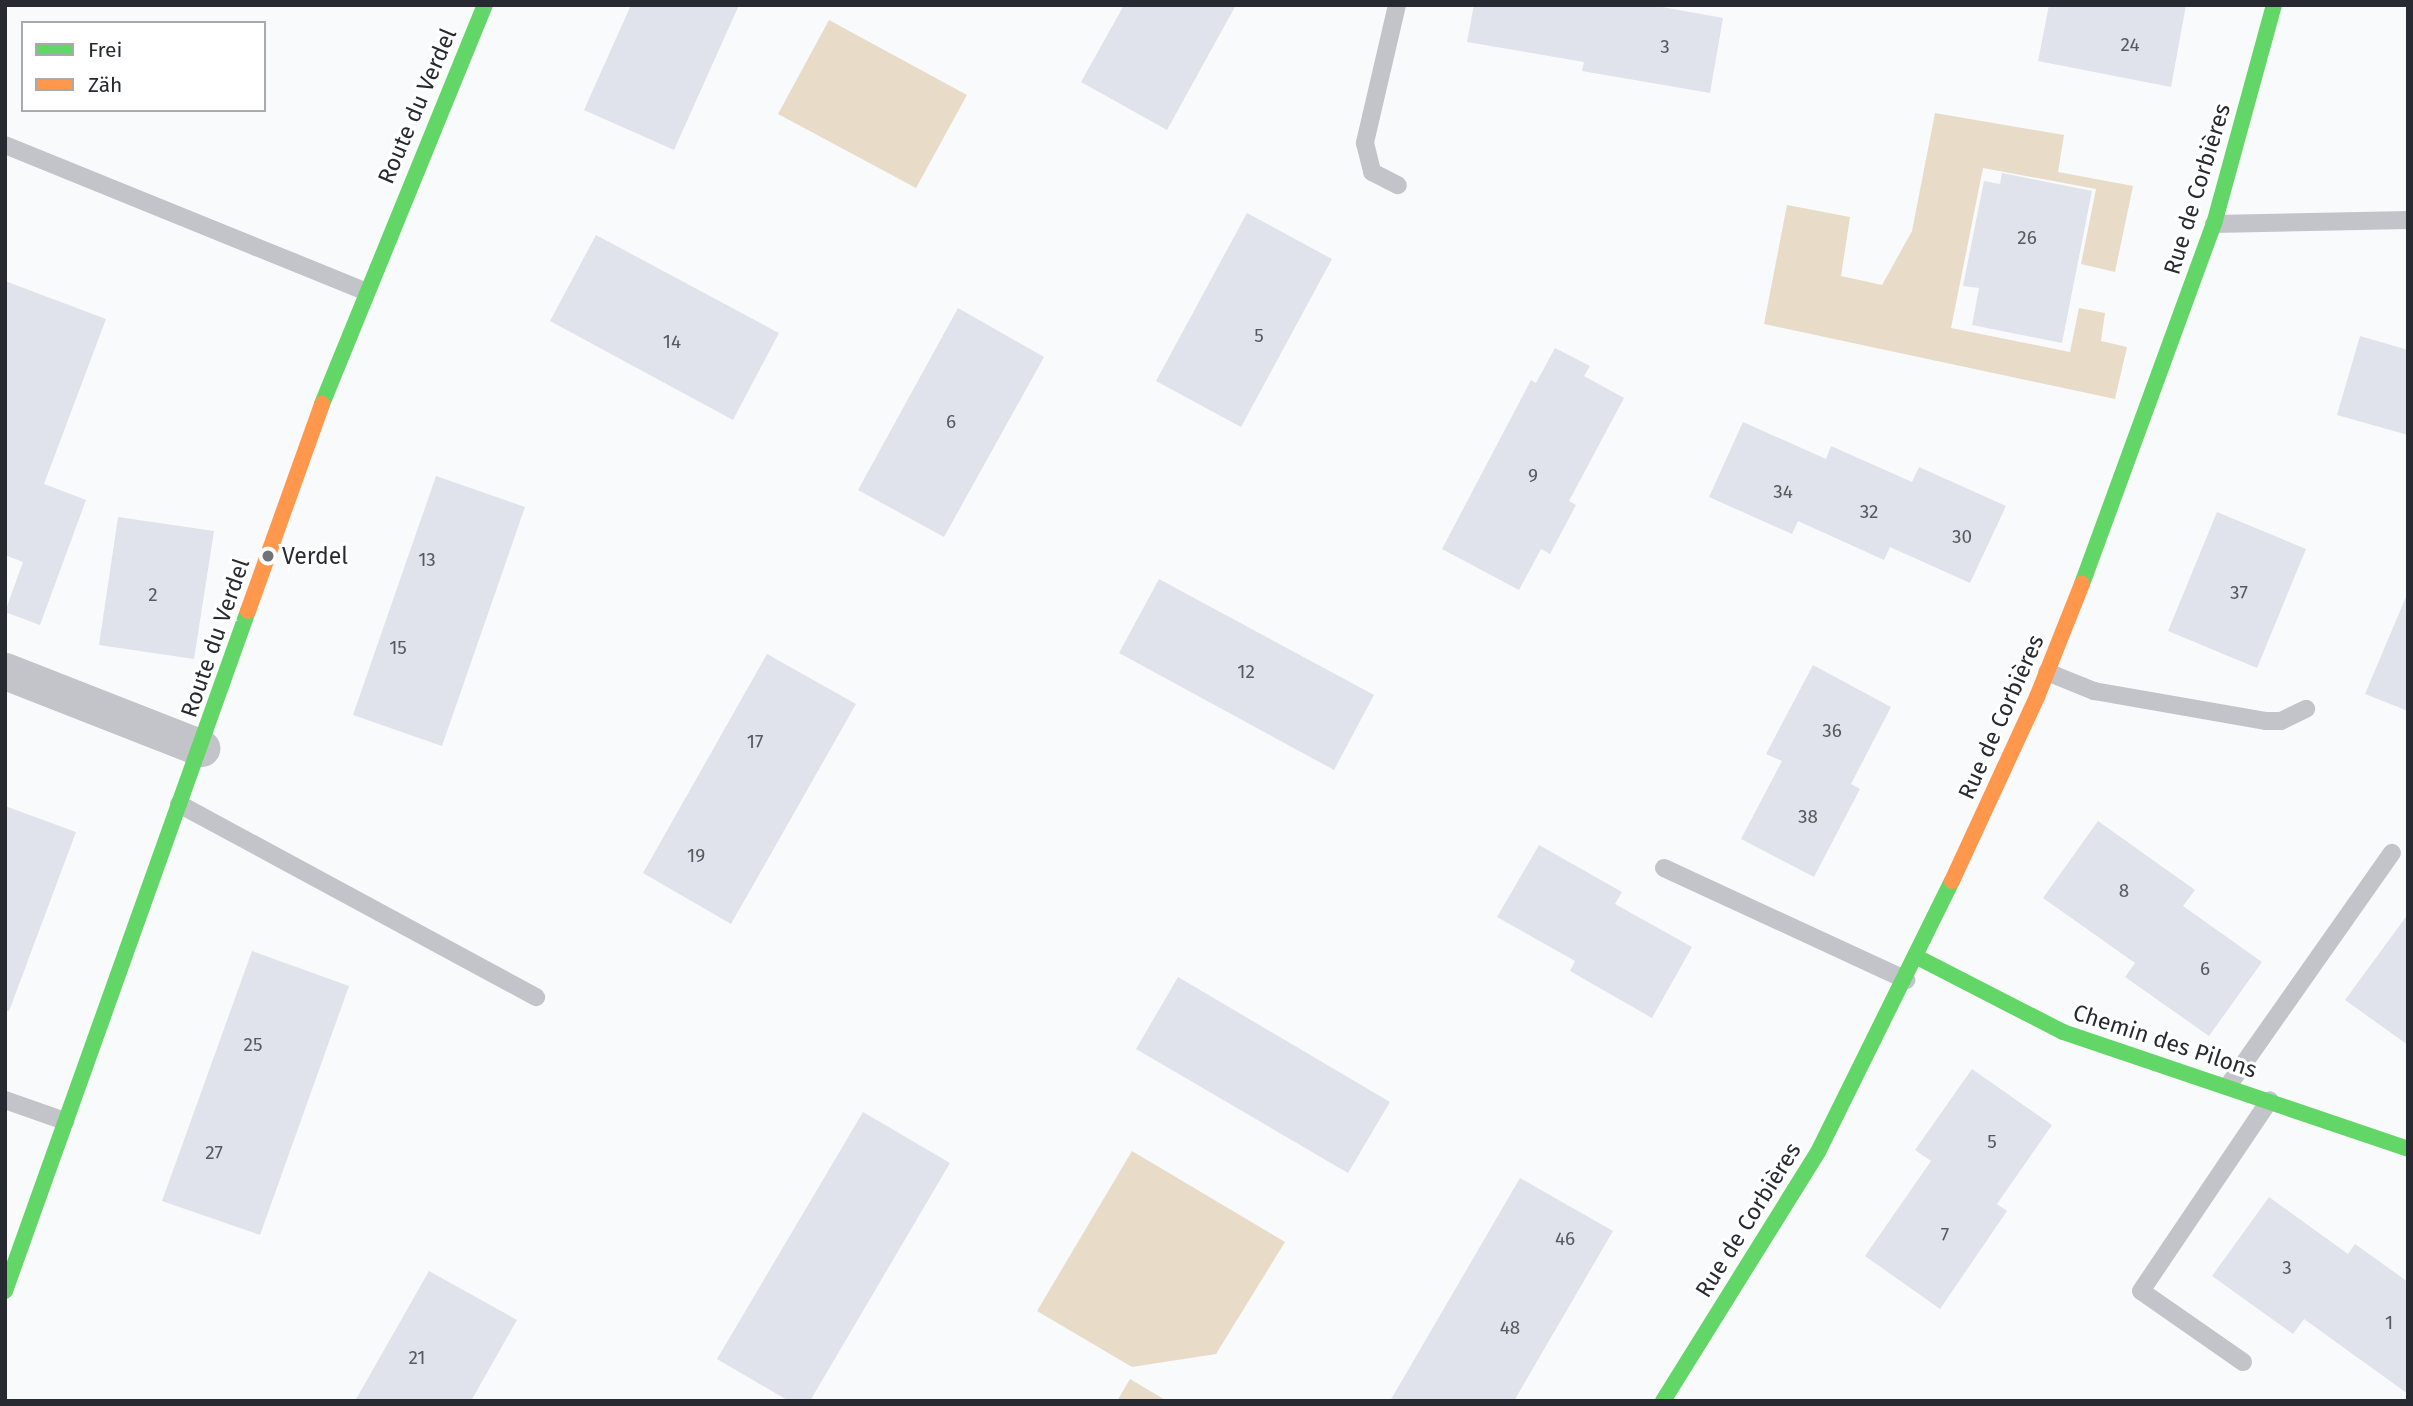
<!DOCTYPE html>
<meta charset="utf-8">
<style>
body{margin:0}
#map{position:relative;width:2413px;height:1406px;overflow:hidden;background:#f9fafc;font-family:"Fira Sans",sans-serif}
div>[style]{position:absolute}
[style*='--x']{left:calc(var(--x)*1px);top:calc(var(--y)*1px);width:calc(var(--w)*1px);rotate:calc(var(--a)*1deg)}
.green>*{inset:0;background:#e8dcc8}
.building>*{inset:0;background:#e0e3eb}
.lane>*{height:18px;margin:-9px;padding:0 9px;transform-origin:9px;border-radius:9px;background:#c3c4ca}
.street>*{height:37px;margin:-18.5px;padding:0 18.5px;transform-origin:18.5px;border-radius:18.5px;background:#c3c4ca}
.fast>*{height:16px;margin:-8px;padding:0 8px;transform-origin:8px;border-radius:8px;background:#63d668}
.slow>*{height:16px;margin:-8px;padding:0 8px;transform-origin:8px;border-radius:8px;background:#ff974d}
.dots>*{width:19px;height:19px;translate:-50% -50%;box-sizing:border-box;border:4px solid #fff;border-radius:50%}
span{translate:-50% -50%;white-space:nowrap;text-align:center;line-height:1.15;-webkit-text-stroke:6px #fff;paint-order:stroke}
.number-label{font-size:19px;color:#565960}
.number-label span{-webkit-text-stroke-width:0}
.street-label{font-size:23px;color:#272a31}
.poi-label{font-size:23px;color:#272a31}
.left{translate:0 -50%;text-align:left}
.frame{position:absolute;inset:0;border:7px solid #272a31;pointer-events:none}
.legend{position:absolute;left:21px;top:21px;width:245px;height:91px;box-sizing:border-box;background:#fff;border:2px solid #a9aaad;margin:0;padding:9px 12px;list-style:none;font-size:21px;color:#272a31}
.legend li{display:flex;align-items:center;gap:14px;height:35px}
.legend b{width:35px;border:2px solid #a9aaad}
</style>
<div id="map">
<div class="green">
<i style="clip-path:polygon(829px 20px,967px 95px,916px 188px,778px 114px)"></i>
<i style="clip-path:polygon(1935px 113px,2064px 135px,2058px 172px,2133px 186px,2115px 272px,2081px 264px,2096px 189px,1983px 168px,1951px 328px,2070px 352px,2079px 308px,2105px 313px,2101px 341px,2127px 347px,2115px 399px,1764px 324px,1787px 205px,1850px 217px,1841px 276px,1882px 285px,1912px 231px)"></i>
<i style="clip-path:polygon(1132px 1151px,1285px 1242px,1216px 1354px,1132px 1367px,1037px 1311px)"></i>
<i style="clip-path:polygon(1130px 1379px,1167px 1401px,1117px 1401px)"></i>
</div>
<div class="building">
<i style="clip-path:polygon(631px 5px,739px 5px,674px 150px,584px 110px)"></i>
<i style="clip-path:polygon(1124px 5px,1236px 5px,1167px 130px,1081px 82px)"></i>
<i style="clip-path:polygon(1474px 5px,1651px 5px,1723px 18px,1710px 93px,1582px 71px,1584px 62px,1467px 42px)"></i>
<i style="clip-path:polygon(2049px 5px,2186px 5px,2171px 87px,2038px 61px)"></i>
<i style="clip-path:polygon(2002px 173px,2092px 191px,2062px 343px,1972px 325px,1979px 288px,1963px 286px,1984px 181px,2000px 184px)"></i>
<i style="clip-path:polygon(1247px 213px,1332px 259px,1241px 427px,1156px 381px)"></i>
<i style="clip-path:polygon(596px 235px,779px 333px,733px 420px,550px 321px)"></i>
<i style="clip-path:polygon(5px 281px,106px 319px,44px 484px,86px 500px,40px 625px,5px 612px,23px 562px,5px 555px)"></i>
<i style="clip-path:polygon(958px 308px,1044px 357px,944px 537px,858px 490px)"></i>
<i style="clip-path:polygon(2360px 336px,2408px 350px,2408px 435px,2337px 415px)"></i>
<i style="clip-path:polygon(1555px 348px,1590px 366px,1584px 376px,1624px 398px,1569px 501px,1576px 505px,1550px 554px,1541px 549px,1519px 590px,1442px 549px,1531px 380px,1536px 383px)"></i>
<i style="clip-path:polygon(1743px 422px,1826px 459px,1831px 446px,1912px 482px,1919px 467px,2006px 506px,1970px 583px,1890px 547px,1884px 560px,1798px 521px,1792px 534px,1709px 497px)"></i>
<i style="clip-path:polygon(436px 476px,525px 507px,442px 746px,353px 715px)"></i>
<i style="clip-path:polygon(2217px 512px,2306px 549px,2257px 668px,2168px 631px)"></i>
<i style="clip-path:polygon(118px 517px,214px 531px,194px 659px,99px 645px)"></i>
<i style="clip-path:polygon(1159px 579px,1374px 695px,1334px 770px,1119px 653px)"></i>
<i style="clip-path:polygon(2408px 592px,2408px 711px,2365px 694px)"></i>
<i style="clip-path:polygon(767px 654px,856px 704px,731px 924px,643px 873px)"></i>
<i style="clip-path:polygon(1813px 665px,1891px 707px,1851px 784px,1860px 789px,1814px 877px,1741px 839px,1782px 761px,1766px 754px)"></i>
<i style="clip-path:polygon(5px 806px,76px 832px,9px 1011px,5px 1011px)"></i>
<i style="clip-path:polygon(2098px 821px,2195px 890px,2183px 906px,2262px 962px,2209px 1036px,2125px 977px,2135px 963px,2043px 898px)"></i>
<i style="clip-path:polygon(1539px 845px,1622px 892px,1615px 904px,1692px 947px,1652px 1018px,1570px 971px,1575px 961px,1497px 917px)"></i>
<i style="clip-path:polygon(2408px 914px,2408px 1045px,2345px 1000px)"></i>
<i style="clip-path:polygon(252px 951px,349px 986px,260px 1235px,162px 1201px)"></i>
<i style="clip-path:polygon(1178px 977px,1390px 1102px,1348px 1173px,1136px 1049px)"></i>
<i style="clip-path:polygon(1972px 1069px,2052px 1125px,1997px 1204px,2007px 1211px,1940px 1309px,1865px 1256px,1931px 1161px,1915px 1150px)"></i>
<i style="clip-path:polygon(863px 1112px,950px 1163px,810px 1401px,789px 1401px,717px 1359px)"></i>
<i style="clip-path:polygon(1520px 1178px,1613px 1231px,1514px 1401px,1390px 1401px)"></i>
<i style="clip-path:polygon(2269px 1197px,2348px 1254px,2355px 1244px,2408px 1282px,2408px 1394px,2304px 1319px,2293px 1334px,2212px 1276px)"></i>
<i style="clip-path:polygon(429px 1271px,517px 1320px,471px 1401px,355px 1401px)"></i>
</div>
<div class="lane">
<i style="--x:1397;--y:5;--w:142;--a:103.1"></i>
<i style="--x:1365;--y:143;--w:30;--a:76"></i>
<i style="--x:1372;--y:172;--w:29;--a:27"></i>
<i style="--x:5;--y:145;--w:388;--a:22.1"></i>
<i style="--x:2214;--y:224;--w:194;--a:-1.2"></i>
<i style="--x:2047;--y:672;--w:51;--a:22"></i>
<i style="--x:2094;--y:691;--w:175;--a:9.9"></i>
<i style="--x:2266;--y:721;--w:15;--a:0"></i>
<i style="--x:2281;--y:721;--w:28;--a:-26"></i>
<i style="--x:179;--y:804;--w:406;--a:28.4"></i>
<i style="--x:1664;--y:868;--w:267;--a:24.8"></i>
<i style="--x:2228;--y:1086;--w:285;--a:-54.9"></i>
<i style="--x:5;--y:1100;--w:64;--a:19.3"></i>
<i style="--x:2243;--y:1362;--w:124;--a:-145.2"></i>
<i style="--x:2141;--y:1291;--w:230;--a:-56"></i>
</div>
<div class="street">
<i style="--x:5;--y:671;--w:211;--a:21.4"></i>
</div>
<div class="fast">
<i style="--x:322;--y:404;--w:431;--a:-67.8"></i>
<i style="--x:2082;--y:584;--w:383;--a:-69.9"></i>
<i style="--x:2214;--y:224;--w:227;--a:-74.7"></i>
<i style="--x:1917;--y:957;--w:164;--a:27.2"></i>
<i style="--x:2063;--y:1032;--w:364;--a:18.7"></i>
<i style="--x:5;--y:1291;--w:722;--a:-70.34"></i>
<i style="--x:1663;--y:1401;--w:293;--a:-58.1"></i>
<i style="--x:1818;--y:1152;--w:302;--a:-63.7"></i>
</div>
<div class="slow">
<i style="--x:248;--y:611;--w:220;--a:-70.3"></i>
<i style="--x:1952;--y:881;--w:203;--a:-65.2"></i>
<i style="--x:2037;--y:697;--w:122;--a:-68.3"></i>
</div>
<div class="dots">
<i style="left:268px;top:556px;background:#707378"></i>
</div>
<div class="number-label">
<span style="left:2130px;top:45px">24</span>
<span style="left:1665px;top:47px">3</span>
<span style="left:2027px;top:238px">26</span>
<span style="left:1259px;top:336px">5</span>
<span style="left:672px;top:342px">14</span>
<span style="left:951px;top:422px">6</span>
<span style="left:1533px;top:476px">9</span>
<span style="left:1783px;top:492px">34</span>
<span style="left:1869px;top:512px">32</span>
<span style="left:1962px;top:537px">30</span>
<span style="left:427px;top:560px">13</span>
<span style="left:2239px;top:593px">37</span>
<span style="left:153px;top:595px">2</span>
<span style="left:398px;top:648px">15</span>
<span style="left:1246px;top:672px">12</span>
<span style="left:1832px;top:731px">36</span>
<span style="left:755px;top:742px">17</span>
<span style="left:1808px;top:817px">38</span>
<span style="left:696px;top:856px">19</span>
<span style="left:2124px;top:891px">8</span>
<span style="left:2205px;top:969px">6</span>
<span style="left:253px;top:1045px">25</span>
<span style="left:1992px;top:1142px">5</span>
<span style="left:214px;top:1153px">27</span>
<span style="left:1945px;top:1235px">7</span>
<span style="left:1565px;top:1239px">46</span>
<span style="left:2287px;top:1268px">3</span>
<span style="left:2389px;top:1323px">1</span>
<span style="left:1510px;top:1328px">48</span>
<span style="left:417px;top:1358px">21</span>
</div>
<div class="street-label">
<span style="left:417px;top:106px;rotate:-67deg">Route du Verdel</span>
<span style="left:2197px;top:189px;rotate:-73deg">Rue de Corbières</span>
<span style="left:215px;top:638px;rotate:-71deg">Route du Verdel</span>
<span style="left:2001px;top:717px;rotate:-66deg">Rue de Corbières</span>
<span style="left:2165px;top:1041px;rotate:18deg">Chemin des Pilons</span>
<span style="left:1748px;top:1220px;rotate:-58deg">Rue de Corbières</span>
</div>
<div class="poi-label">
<span class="left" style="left:282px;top:556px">Verdel</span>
</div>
<div class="frame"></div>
<ul class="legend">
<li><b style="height:9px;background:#63d668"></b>Frei</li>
<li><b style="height:9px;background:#ff974d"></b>Zäh</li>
</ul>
</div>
